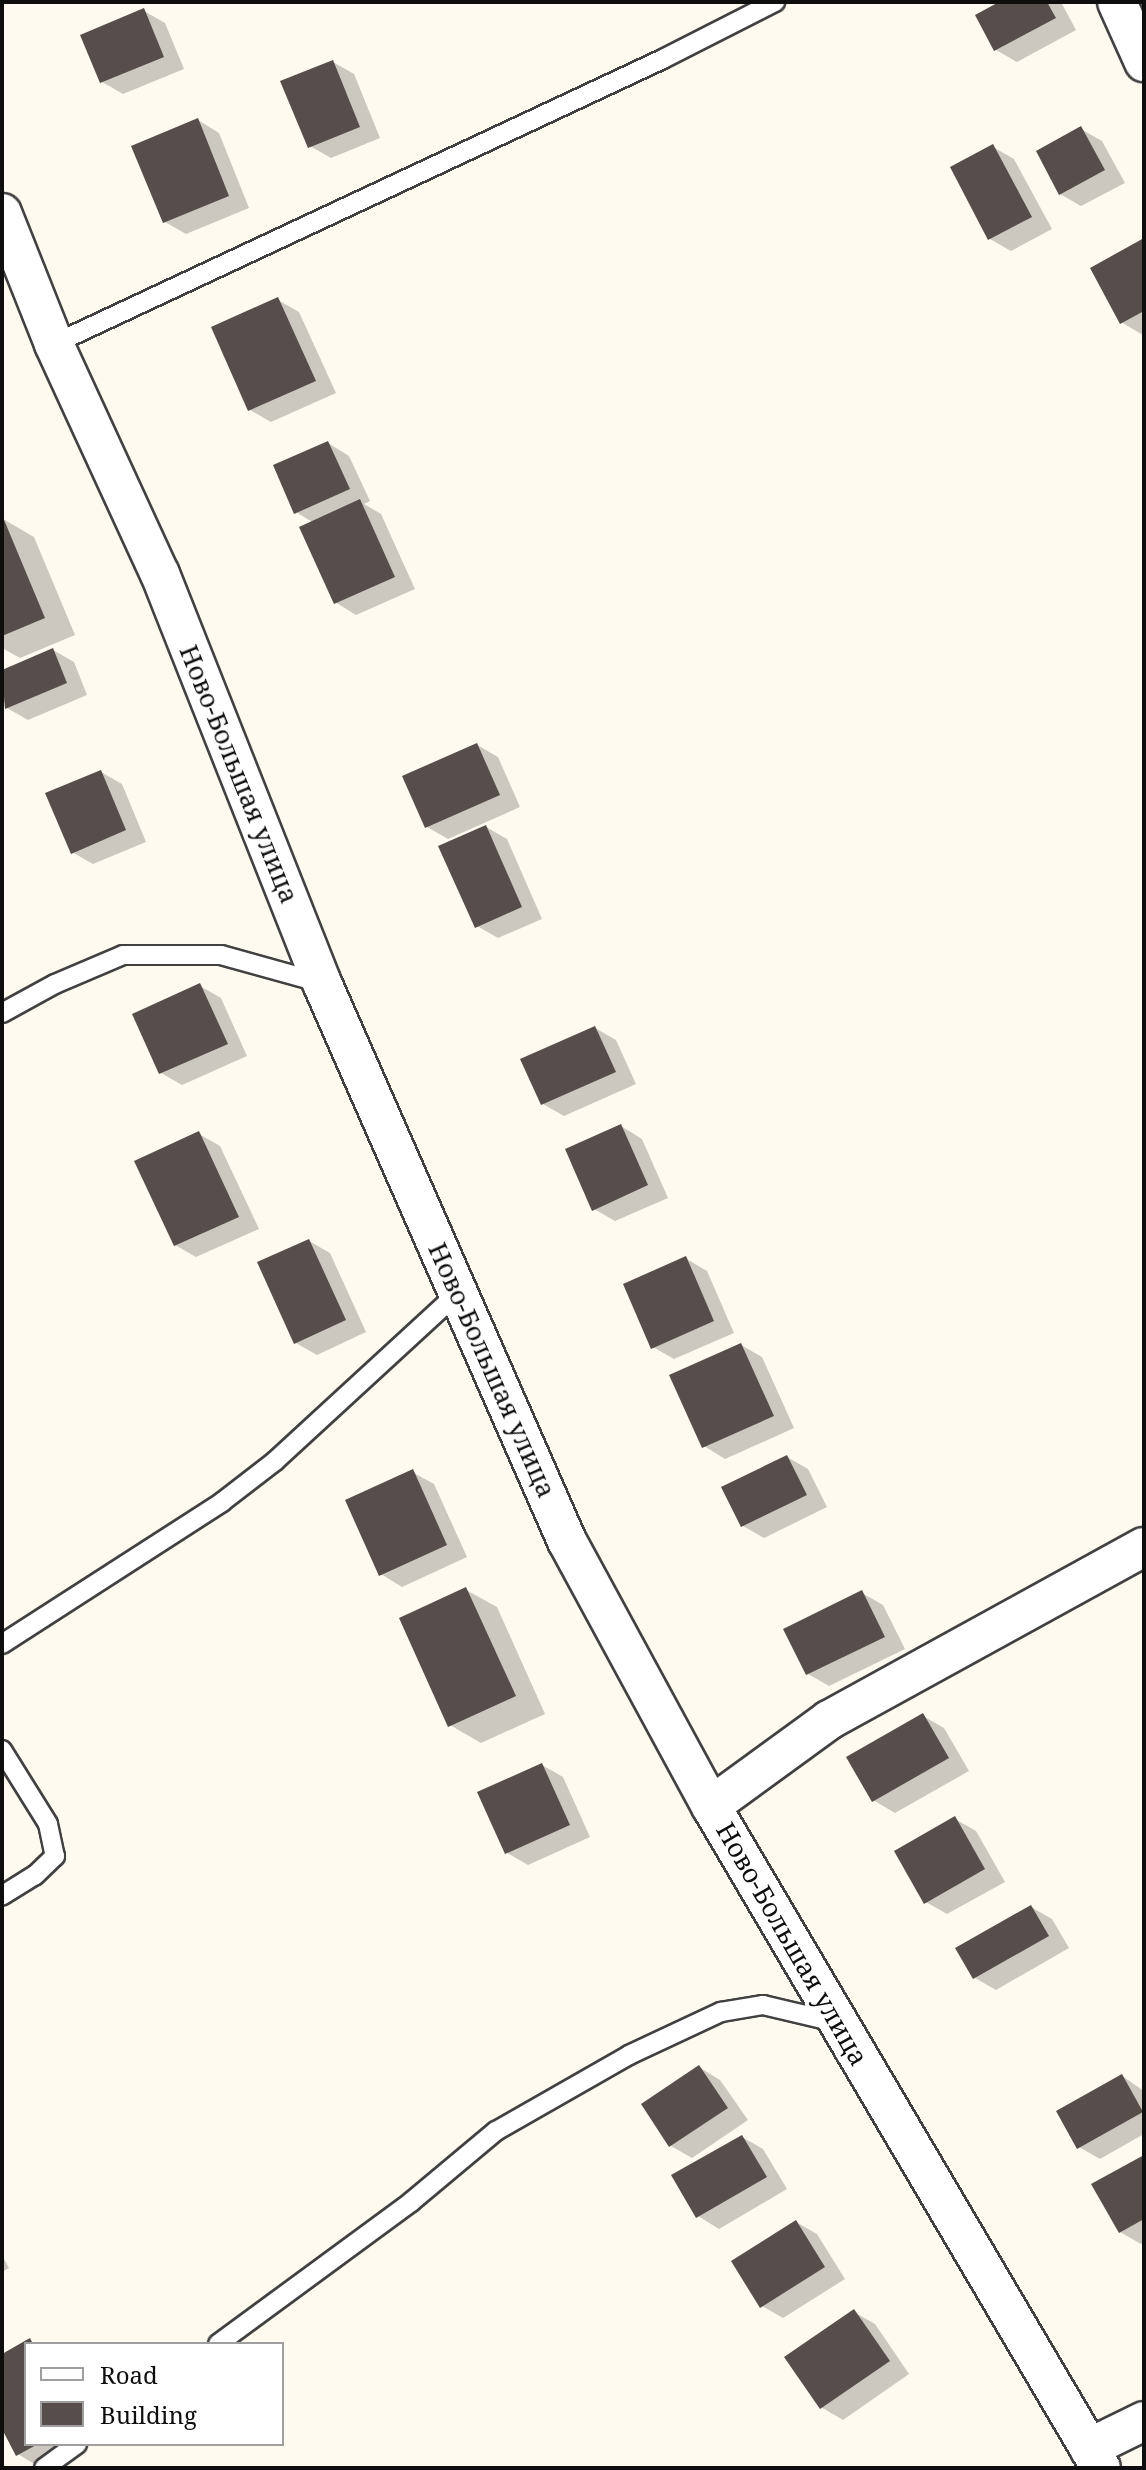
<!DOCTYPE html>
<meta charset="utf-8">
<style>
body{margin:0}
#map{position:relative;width:1146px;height:2470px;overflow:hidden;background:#fffaef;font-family:"Noto Serif",serif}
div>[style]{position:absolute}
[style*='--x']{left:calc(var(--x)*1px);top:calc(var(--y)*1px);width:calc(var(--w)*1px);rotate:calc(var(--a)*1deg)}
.shadow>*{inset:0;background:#0003}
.building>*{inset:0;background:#574d4a}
.roads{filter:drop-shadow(2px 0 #414141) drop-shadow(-2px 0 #414141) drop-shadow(0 2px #414141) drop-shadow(0 -2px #414141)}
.service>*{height:18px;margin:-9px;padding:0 9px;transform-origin:9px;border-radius:9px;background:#fff}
.minor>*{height:38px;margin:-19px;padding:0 19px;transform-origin:19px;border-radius:19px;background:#fff}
span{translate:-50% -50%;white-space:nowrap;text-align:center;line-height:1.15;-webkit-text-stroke:8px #fff;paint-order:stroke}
.street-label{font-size:26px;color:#0e0e0e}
.frame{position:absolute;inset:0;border:4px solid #0e0e0e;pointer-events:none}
.legend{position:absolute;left:24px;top:2342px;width:260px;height:104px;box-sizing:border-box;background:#fff;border:2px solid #9f9f9f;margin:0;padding:10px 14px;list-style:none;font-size:24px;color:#0e0e0e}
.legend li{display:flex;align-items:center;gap:16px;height:40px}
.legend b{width:40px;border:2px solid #9f9f9f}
</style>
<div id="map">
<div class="shadow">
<i style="clip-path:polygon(1004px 2px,1061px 2px,1076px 30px,1017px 62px,996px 50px)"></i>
<i style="clip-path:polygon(144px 11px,165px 23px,184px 69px,123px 94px,102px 82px)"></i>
<i style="clip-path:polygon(333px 62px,354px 74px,380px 138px,331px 158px,310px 146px)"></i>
<i style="clip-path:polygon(198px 120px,219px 133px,249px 208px,186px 234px,165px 222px)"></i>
<i style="clip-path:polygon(1081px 129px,1102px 141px,1125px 183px,1081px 206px,1060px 194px)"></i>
<i style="clip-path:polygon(993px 147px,1014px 159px,1052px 229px,1011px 251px,990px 239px)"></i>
<i style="clip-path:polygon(1144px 240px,1144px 334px,1143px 335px,1121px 322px)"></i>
<i style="clip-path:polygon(278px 300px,299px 312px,336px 393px,271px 422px,250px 410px)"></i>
<i style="clip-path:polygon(328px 443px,349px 456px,370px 501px,364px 504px,381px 514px,415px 589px,356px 615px,335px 602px,314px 523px,296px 512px)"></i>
<i style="clip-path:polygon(3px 519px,34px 537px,75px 635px,20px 658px,2px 648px)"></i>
<i style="clip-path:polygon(53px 650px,74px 662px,87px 695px,28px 720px,7px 708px,2px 696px,2px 672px)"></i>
<i style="clip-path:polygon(477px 745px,498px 757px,520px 807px,448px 839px,427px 827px)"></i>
<i style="clip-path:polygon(101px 772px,122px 784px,146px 842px,93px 864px,72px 852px)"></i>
<i style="clip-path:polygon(486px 827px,507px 839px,542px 919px,498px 938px,477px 926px)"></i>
<i style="clip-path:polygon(200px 986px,221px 998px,247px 1056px,182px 1085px,161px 1073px)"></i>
<i style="clip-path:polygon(595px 1028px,616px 1040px,636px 1084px,564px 1116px,543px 1104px)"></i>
<i style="clip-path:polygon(621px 1126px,642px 1139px,668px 1198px,615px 1221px,594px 1209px)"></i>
<i style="clip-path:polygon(199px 1134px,220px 1146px,259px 1229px,196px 1257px,175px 1245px)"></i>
<i style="clip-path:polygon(309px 1241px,330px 1253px,366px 1332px,317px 1355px,296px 1343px)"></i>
<i style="clip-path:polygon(685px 1258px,707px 1271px,734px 1333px,674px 1359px,653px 1347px)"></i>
<i style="clip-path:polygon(741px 1345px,762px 1357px,794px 1428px,725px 1459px,704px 1446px)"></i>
<i style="clip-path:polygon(787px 1457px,808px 1469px,827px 1507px,764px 1538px,743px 1526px)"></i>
<i style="clip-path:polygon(412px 1472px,434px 1484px,467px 1557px,402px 1587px,381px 1574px)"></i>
<i style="clip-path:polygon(466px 1590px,497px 1607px,545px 1714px,481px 1743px,450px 1725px)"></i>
<i style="clip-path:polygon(862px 1593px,883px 1605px,905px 1649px,829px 1686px,808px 1674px)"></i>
<i style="clip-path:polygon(923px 1716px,944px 1728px,969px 1771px,895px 1813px,873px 1800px)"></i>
<i style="clip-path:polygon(542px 1765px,563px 1777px,590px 1837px,528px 1865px,507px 1853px)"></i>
<i style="clip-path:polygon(955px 1819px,976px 1831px,1005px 1882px,947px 1914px,926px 1902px)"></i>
<i style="clip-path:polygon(1031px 1907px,1052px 1919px,1069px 1948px,996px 1990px,975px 1978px)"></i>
<i style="clip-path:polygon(699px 2067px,720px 2080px,748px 2120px,692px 2158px,671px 2146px,643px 2105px)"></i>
<i style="clip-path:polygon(1122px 2076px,1144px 2091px,1144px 2134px,1100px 2159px,1079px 2147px)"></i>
<i style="clip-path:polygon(742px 2137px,763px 2149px,787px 2189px,719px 2229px,698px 2216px)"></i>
<i style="clip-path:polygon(1144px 2157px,1144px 2242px,1141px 2244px,1120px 2232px)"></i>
<i style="clip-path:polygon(796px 2222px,817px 2234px,845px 2279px,783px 2318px,762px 2306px)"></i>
<i style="clip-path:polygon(2px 2255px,9px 2268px,2px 2272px)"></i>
<i style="clip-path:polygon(854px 2312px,875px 2324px,909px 2374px,843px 2420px,821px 2407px)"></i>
<i style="clip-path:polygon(30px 2341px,35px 2344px,26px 2344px,26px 2444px,81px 2444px,39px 2467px,18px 2454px,2px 2425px,2px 2356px)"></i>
</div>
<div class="building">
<i style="clip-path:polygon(999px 2px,1047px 2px,1056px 18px,994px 51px,975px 15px)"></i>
<i style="clip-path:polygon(144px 8px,164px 57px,100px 83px,80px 35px)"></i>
<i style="clip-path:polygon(333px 60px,360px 127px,308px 148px,280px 81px)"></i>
<i style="clip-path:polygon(198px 118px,229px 196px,163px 223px,131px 146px)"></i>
<i style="clip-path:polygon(1081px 126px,1105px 170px,1059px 195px,1036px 151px)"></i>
<i style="clip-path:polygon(993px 144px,1032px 217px,988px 240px,950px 167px)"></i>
<i style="clip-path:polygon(1144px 238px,1144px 311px,1120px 324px,1090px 268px)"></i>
<i style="clip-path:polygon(278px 297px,316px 381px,248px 411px,211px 327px)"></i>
<i style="clip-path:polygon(328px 441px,350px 489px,294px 514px,273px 465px)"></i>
<i style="clip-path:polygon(360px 499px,395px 577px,334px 604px,299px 527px)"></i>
<i style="clip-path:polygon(2px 515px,45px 618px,2px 636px)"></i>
<i style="clip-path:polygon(53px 648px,67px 683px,5px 709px,2px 670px)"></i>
<i style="clip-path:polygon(477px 743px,500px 795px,425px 828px,402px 776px)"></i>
<i style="clip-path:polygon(101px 770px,126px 830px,71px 854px,45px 793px)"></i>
<i style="clip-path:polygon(486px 825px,522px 907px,475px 928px,438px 846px)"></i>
<i style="clip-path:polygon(200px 983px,228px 1044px,159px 1074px,132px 1014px)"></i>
<i style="clip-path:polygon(595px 1026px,616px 1072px,541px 1105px,520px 1059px)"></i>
<i style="clip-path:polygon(621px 1124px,648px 1185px,592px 1211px,565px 1149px)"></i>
<i style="clip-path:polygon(199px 1131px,239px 1217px,174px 1246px,134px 1161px)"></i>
<i style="clip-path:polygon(309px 1239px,346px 1320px,294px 1344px,257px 1262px)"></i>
<i style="clip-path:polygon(686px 1256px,714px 1321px,651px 1349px,623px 1284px)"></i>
<i style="clip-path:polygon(741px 1343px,774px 1416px,702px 1448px,669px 1375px)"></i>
<i style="clip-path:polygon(787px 1455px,807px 1495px,741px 1527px,721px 1487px)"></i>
<i style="clip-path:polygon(413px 1469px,447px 1545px,379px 1576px,345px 1500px)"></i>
<i style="clip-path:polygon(466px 1587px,516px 1696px,448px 1727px,399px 1618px)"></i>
<i style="clip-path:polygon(862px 1590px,885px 1637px,806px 1675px,783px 1629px)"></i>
<i style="clip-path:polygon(923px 1713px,949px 1758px,872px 1802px,846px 1757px)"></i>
<i style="clip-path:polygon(542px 1763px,570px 1825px,505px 1854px,477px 1792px)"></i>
<i style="clip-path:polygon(955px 1816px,985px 1869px,924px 1904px,894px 1851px)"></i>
<i style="clip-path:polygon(1031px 1905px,1049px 1936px,973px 1979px,955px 1948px)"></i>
<i style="clip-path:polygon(699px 2065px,728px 2108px,669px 2147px,641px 2104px)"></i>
<i style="clip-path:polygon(1122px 2074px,1143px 2112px,1077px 2149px,1056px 2111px)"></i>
<i style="clip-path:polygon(742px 2135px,767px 2177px,696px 2218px,671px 2175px)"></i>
<i style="clip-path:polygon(1144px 2155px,1144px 2219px,1119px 2233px,1091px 2184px)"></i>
<i style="clip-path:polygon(796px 2220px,825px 2267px,760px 2308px,731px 2261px)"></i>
<i style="clip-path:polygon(854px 2309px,890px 2361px,820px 2409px,784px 2357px)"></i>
<i style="clip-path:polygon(30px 2338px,33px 2344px,26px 2344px,26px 2444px,38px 2444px,16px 2456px,2px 2429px,2px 2354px)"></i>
</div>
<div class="roads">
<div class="service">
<i style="--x:54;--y:344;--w:672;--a:-25.08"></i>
<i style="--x:663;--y:59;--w:126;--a:-27"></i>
<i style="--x:2;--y:1013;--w:60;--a:-28.7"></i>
<i style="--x:55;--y:984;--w:74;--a:-23.1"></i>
<i style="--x:123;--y:955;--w:98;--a:0"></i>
<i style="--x:221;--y:955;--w:105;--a:15.5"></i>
<i style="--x:2;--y:1644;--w:262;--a:-32.8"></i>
<i style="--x:222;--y:1502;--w:67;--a:-37.7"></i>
<i style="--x:275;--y:1461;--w:248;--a:-42.6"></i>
<i style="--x:2;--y:1750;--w:87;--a:58.1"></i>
<i style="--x:48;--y:1824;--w:33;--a:78"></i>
<i style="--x:55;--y:1856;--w:28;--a:136"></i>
<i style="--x:35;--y:1875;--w:39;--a:148"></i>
<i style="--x:218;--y:2344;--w:240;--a:-36.3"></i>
<i style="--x:411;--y:2202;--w:111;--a:-39.9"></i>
<i style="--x:496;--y:2131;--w:153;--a:-29.7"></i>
<i style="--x:629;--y:2055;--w:102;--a:-25.1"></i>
<i style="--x:721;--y:2012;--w:43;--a:-9.5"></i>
<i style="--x:763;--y:2005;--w:74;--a:13.3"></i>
<i style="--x:44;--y:2468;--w:41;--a:-36"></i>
</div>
<div class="minor">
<i style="--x:1117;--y:2;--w:66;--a:65.8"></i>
<i style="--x:2;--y:213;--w:141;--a:68.3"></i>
<i style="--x:54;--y:344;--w:253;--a:65.3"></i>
<i style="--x:160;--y:574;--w:440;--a:68.4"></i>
<i style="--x:322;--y:983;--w:609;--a:66.3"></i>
<i style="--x:567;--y:1541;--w:302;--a:61.5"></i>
<i style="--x:711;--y:1806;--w:768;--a:59.5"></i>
<i style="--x:711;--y:1806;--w:146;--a:-36.1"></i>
<i style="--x:829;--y:1720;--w:359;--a:-28.8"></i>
<i style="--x:1089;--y:2448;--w:61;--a:-26.1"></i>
</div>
</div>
<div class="street-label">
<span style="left:239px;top:774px;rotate:68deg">Ново-Большая улица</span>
<span style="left:492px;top:1370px;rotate:66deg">Ново-Большая улица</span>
<span style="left:792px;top:1944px;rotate:60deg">Ново-Большая улица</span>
</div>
<div class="frame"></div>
<ul class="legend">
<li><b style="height:10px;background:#fff"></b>Road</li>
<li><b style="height:22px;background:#574d4a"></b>Building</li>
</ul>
</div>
